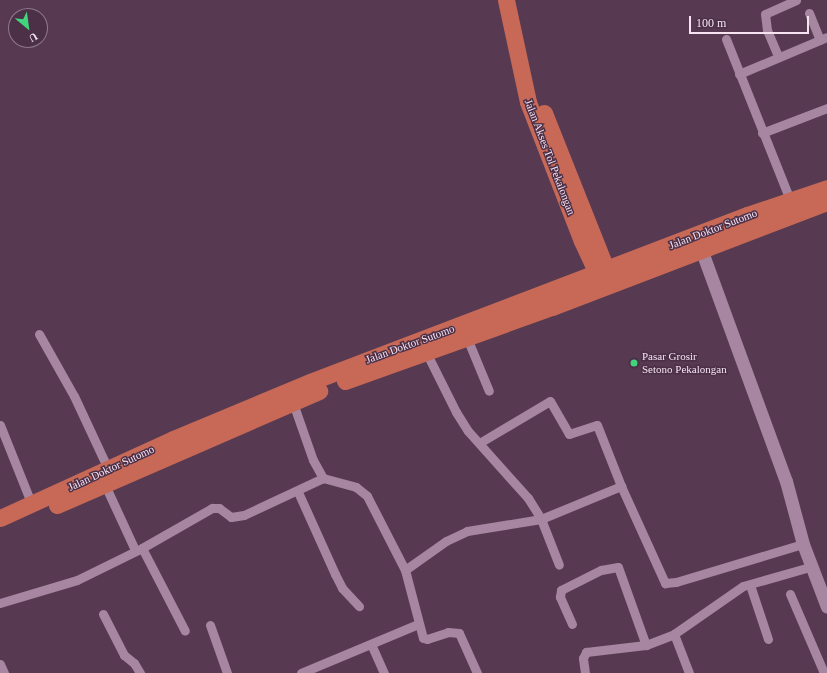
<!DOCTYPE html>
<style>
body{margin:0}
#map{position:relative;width:827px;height:673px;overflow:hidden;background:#573a52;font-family:"Times New Roman",serif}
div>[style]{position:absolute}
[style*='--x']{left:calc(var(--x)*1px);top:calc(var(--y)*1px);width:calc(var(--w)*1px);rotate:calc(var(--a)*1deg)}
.street>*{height:9px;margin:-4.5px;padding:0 4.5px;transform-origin:4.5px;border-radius:4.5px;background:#a686a0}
.secondary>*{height:13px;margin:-6.5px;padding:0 6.5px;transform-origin:6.5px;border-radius:6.5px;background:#a686a0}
.highway>*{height:17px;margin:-8.5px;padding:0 8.5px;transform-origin:8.5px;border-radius:8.5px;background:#c76956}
.dots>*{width:11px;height:11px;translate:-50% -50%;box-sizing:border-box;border:2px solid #4c3047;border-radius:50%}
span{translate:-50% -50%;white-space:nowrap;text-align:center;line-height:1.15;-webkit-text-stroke:3px #4c3047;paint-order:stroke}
.street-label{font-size:11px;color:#f6e4f3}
.poi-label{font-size:11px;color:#f6e4f3}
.left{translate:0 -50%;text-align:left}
.north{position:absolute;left:8px;top:8px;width:40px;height:40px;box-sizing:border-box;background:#4c3047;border:1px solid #90788c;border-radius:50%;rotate:151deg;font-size:11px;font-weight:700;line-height:16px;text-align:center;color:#f6e4f3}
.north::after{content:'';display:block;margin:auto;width:14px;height:18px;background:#40d77c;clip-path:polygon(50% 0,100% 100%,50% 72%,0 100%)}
.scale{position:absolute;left:689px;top:16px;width:120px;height:18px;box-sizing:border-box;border:2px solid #f6e4f3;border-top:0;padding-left:5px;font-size:12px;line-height:14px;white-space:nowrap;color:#f6e4f3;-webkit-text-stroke:3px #4c3047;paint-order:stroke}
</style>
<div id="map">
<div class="street">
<i style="--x:809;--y:13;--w:29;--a:68"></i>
<i style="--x:726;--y:39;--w:173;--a:68.3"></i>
<i style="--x:778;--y:56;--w:28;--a:-113"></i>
<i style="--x:767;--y:30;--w:16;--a:-97"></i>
<i style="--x:765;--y:14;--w:34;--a:-24"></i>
<i style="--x:739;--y:74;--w:95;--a:-22.8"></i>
<i style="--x:762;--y:133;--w:70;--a:-21"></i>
<i style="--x:39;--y:334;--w:71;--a:60.6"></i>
<i style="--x:74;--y:396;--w:81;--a:65"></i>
<i style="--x:467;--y:338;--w:57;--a:67.5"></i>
<i style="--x:426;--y:352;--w:67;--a:63.4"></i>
<i style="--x:456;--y:412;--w:22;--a:58"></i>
<i style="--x:468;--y:431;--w:90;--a:48.2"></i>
<i style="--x:528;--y:498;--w:25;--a:58"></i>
<i style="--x:541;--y:519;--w:87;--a:-22.4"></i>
<i style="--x:621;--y:486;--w:107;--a:65.6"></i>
<i style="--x:665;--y:583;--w:11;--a:-5"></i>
<i style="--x:676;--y:582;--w:133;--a:-16.7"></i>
<i style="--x:293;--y:403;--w:60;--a:70.7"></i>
<i style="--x:313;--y:460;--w:21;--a:61"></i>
<i style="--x:323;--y:478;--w:34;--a:15"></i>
<i style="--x:356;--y:487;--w:14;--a:39"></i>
<i style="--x:367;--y:496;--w:83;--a:62.8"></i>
<i style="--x:405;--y:570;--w:70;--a:75.2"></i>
<i style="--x:423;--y:638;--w:4;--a:14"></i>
<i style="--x:427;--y:639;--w:22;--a:-18"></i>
<i style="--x:448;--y:632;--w:11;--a:5"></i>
<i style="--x:459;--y:633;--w:44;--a:65.8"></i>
<i style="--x:0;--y:425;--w:86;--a:68.2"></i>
<i style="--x:481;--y:442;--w:80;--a:-30.7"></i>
<i style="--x:550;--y:401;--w:38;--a:60"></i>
<i style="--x:569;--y:434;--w:29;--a:-18"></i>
<i style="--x:597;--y:425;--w:66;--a:68.5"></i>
<i style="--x:105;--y:485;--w:72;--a:65.2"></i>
<i style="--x:298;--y:492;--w:90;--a:65.7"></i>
<i style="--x:335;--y:574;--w:16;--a:63"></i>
<i style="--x:342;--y:588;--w:25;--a:47"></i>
<i style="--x:142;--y:548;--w:93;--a:62.6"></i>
<i style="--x:405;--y:570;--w:50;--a:-35.3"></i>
<i style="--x:446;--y:541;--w:23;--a:-25"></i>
<i style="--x:467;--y:531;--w:75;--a:-9.2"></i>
<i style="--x:541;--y:519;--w:49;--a:68.6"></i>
<i style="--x:750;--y:585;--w:57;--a:71.6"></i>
<i style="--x:790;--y:594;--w:86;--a:66.7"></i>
<i style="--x:0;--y:603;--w:80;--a:-16.6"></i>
<i style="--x:77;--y:580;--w:72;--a:-26.2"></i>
<i style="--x:142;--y:548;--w:81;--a:-29.7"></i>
<i style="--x:212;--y:508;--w:7;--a:0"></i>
<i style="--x:219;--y:508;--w:15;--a:37"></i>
<i style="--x:231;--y:517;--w:13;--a:-9"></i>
<i style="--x:244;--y:515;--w:87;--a:-25.1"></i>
<i style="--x:103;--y:614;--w:46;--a:62.9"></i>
<i style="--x:124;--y:655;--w:13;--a:39"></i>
<i style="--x:134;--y:663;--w:12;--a:59"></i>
<i style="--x:572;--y:624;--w:30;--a:-114"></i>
<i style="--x:560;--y:597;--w:7;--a:-82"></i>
<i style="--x:561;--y:590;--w:45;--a:-26.6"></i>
<i style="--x:601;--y:570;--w:17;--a:-10"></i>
<i style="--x:618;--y:567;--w:83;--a:70.3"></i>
<i style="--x:210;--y:625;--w:51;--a:70.5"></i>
<i style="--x:674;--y:634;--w:42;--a:69"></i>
<i style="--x:371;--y:644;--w:32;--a:66"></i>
<i style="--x:0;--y:664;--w:10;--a:66"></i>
<i style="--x:301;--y:673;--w:127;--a:-22.7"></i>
<i style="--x:585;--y:673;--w:15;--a:-98"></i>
<i style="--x:583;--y:658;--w:7;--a:-63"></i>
<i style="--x:586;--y:652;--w:60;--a:-6.7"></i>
<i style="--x:646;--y:645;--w:30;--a:-21"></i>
<i style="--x:674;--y:634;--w:84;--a:-34.8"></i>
<i style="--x:743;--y:586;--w:73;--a:-15.9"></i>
</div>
<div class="secondary">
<i style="--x:701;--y:249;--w:247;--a:69.9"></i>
<i style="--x:786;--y:481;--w:65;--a:74.9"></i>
<i style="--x:803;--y:544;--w:67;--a:69.1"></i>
</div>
<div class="highway">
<i style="--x:506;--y:0;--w:104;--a:77.8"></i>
<i style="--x:528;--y:102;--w:149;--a:68.8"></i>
<i style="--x:582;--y:241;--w:47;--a:65.1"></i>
<i style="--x:544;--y:113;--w:159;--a:68.3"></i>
<i style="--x:345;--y:381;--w:220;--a:-19.7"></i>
<i style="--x:552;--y:307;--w:294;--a:-20.9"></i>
<i style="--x:57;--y:505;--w:286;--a:-23.5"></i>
<i style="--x:0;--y:518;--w:190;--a:-24.5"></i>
<i style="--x:173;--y:439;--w:148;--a:-22.6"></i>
<i style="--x:310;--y:382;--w:468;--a:-20.9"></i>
<i style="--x:747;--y:215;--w:84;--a:-18.6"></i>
</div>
<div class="dots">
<i style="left:634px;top:363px;background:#40d77c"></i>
</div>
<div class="street-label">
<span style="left:550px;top:157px;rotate:69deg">Jalan Akses Tol Pekalongan</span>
<span style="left:713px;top:229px;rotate:-21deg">Jalan Doktor Sutomo</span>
<span style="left:410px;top:344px;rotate:-20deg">Jalan Doktor Sutomo</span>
<span style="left:111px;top:468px;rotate:-25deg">Jalan Doktor Sutomo</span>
</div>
<div class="poi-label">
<span class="left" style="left:642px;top:363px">Pasar Grosir<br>Setono Pekalongan</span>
</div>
<div class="north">U</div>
<div class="scale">100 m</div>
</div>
